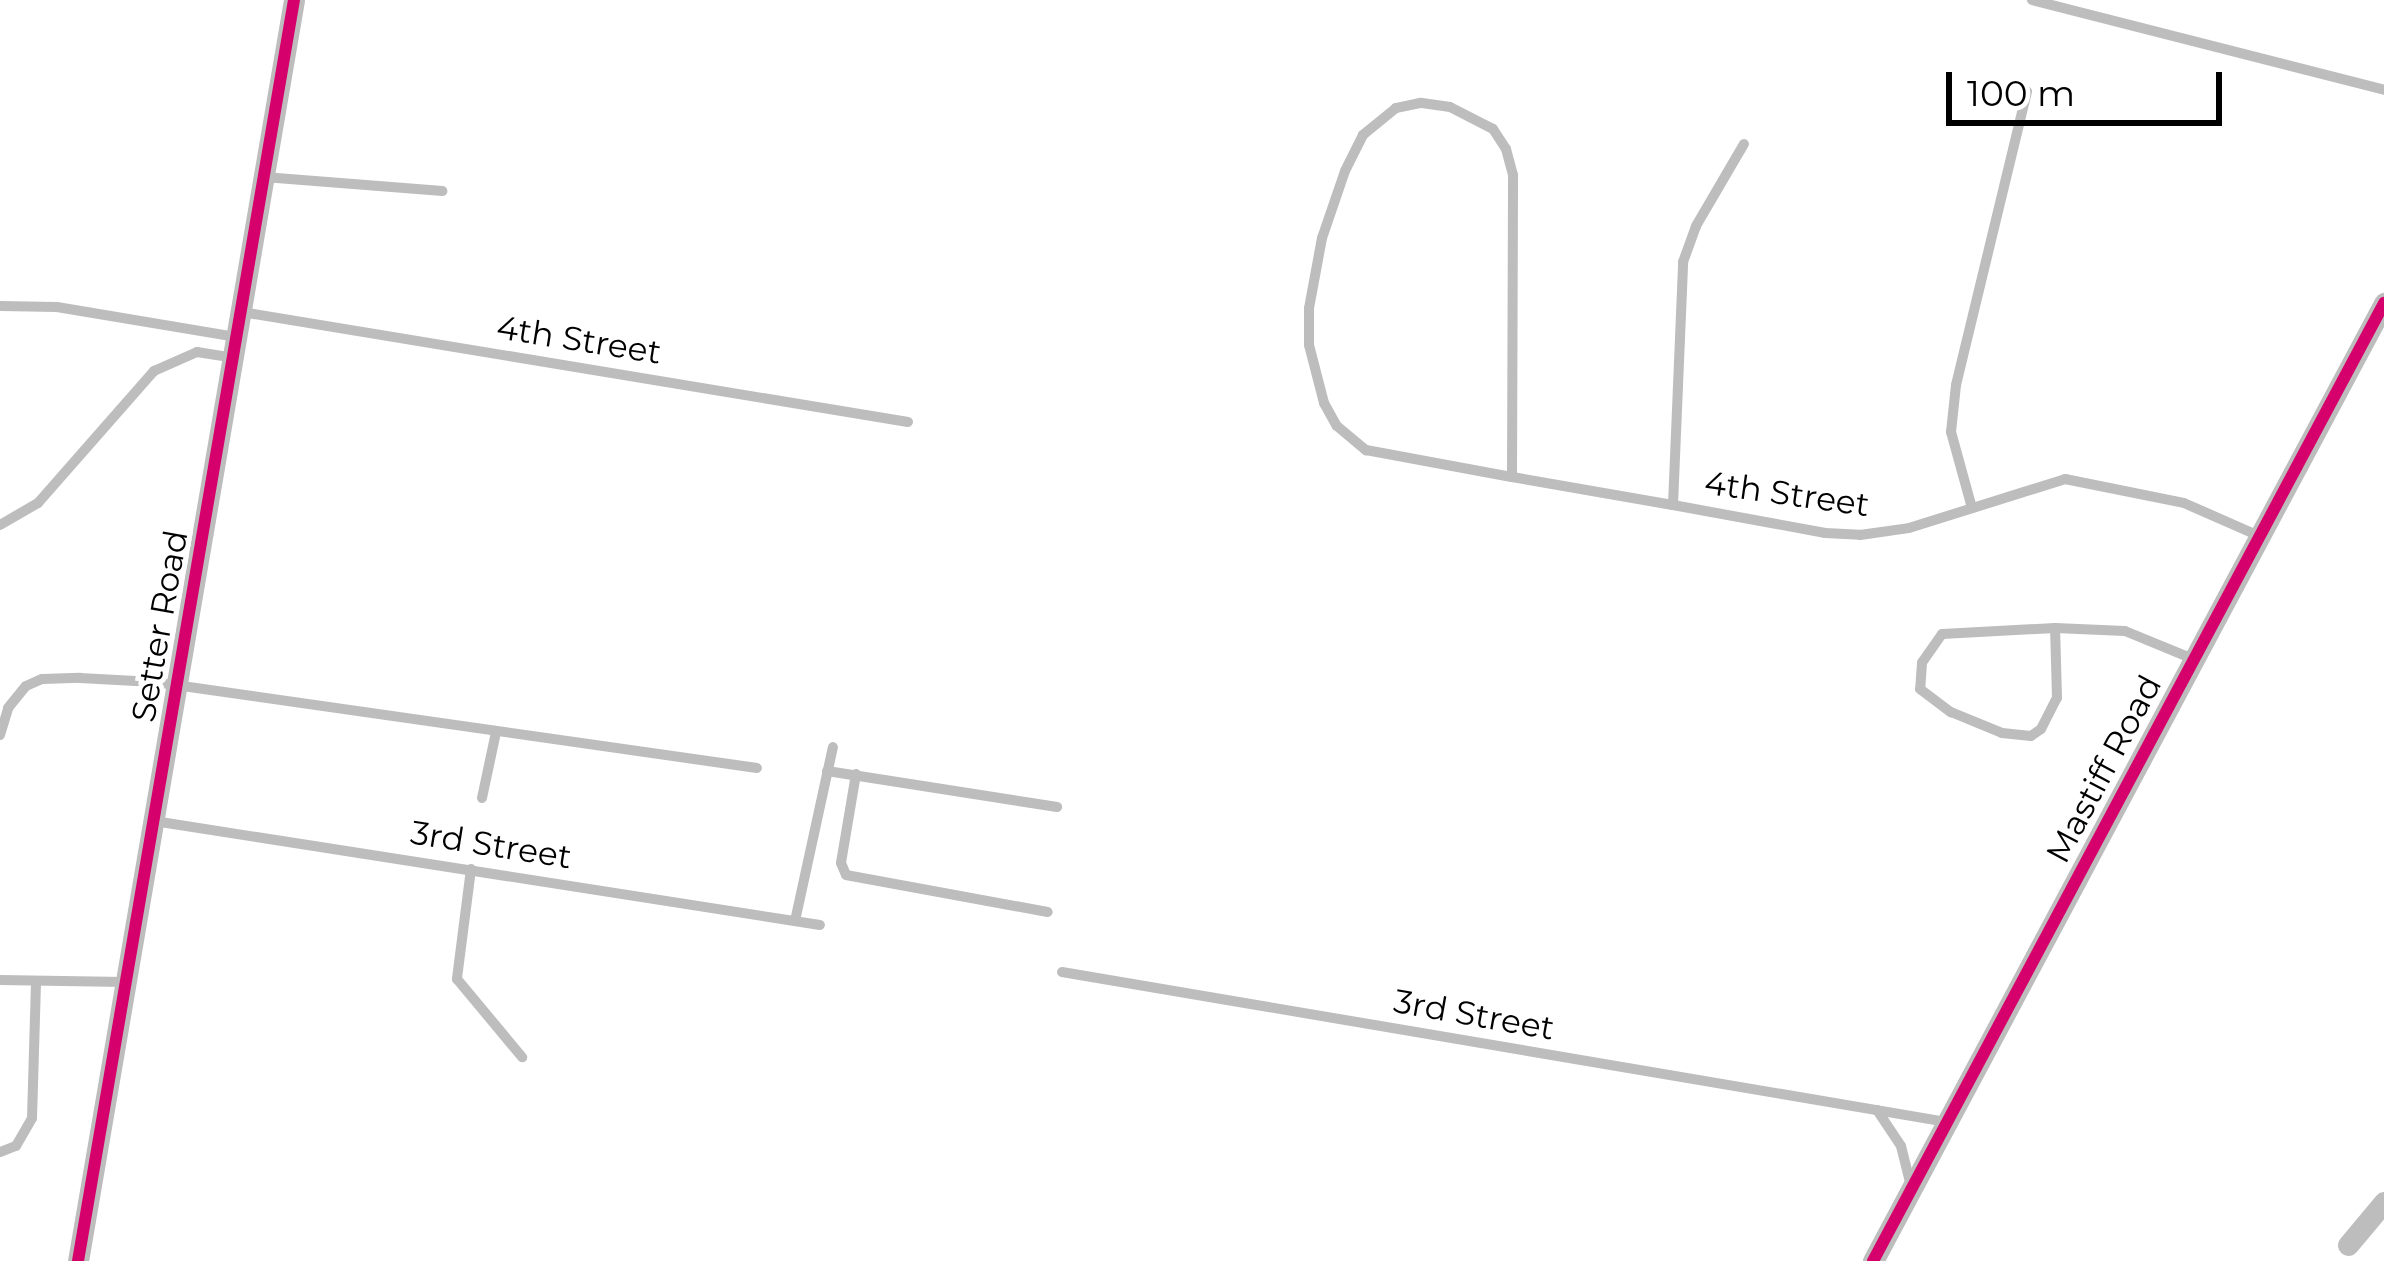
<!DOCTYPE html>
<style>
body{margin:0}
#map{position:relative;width:2384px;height:1261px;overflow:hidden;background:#fff;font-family:Montserrat,sans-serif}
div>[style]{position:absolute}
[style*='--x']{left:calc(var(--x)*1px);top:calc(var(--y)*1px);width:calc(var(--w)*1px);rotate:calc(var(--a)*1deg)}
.lane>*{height:10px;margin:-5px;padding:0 5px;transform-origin:5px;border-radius:5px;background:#bdbdbd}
.street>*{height:21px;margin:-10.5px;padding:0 10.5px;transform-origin:10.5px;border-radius:10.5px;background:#bdbdbd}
.cycleway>*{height:12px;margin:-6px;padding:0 6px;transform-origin:6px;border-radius:6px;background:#d6006c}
span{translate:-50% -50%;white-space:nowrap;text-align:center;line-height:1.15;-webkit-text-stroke:10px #fff;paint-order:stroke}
.street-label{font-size:33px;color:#000}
.scale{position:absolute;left:1946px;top:72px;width:276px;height:54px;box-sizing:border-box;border:6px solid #000;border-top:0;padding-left:15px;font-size:36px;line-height:42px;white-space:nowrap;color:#000;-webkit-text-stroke:9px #fff;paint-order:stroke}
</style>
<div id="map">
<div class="lane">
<i style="--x:2032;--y:0;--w:363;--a:14.3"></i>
<i style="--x:264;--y:177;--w:179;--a:4.5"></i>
<i style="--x:0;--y:306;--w:57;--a:1"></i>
<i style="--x:57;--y:307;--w:181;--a:9.5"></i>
<i style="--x:242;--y:312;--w:675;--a:9.38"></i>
<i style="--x:1512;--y:477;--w:302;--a:-89.8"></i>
<i style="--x:1513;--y:175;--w:27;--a:-105"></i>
<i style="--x:1506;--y:149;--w:24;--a:-123"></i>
<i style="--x:1493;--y:129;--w:48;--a:-152.9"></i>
<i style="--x:1450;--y:107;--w:30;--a:-172"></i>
<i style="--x:1420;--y:103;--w:25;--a:168"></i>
<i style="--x:1396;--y:108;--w:43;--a:140.7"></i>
<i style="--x:1363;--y:135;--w:40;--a:116.6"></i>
<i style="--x:1345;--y:171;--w:71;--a:108.9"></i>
<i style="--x:1322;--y:238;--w:71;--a:100.5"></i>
<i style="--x:1309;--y:308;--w:37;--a:90"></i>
<i style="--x:1309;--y:345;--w:60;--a:75.5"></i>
<i style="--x:1324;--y:403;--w:26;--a:61"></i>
<i style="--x:1337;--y:426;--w:38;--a:40"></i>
<i style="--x:1366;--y:450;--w:148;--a:10.5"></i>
<i style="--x:1512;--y:477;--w:163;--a:9.9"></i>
<i style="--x:1673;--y:505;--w:155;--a:10.4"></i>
<i style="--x:1825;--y:533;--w:35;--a:3"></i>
<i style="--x:1860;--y:535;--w:49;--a:-8.1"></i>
<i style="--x:1909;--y:528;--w:164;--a:-17.4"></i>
<i style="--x:2065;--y:479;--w:121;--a:11.4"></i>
<i style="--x:2184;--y:503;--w:82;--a:23.7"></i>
<i style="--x:1673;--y:505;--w:243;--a:-87.6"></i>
<i style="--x:1683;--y:262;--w:38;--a:-70"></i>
<i style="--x:1696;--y:226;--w:95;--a:-59.7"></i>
<i style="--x:1972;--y:508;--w:79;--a:-105.4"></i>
<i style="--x:1951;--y:432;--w:47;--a:-83.9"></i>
<i style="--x:1956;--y:385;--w:302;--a:-76.4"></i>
<i style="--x:0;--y:525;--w:44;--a:-30.1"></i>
<i style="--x:38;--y:503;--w:176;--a:-48.7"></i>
<i style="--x:154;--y:371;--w:47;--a:-23.8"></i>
<i style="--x:197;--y:352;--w:36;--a:9"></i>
<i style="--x:2055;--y:628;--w:113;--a:177"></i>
<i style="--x:1942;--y:634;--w:35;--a:125"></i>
<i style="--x:1922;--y:663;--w:26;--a:94"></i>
<i style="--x:1920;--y:689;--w:39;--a:37"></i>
<i style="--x:1951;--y:712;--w:55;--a:22.4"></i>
<i style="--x:2002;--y:733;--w:29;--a:6"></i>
<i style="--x:2031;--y:736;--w:12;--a:-35"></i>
<i style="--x:2041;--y:729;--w:35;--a:-63"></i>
<i style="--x:2057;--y:698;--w:70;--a:-91.6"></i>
<i style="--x:2055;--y:628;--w:70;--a:2.5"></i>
<i style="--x:2125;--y:631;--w:74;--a:22.4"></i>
<i style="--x:0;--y:735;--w:28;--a:-73"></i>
<i style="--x:8;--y:708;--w:28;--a:-51"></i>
<i style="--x:26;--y:686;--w:17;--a:-24"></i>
<i style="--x:42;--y:679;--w:38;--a:-2"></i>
<i style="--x:80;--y:678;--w:74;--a:3.1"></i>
<i style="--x:154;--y:682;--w:609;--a:8.12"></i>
<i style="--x:827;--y:771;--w:233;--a:8.9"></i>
<i style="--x:856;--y:774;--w:90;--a:99.6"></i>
<i style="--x:841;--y:863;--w:13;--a:67"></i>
<i style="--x:846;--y:875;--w:205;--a:10.4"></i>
<i style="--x:482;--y:798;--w:67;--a:-78"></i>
<i style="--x:154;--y:821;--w:674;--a:8.88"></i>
<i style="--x:471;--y:869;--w:111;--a:97.3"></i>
<i style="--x:457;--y:979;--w:102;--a:50.2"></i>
<i style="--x:795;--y:921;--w:178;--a:-77.7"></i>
<i style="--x:1062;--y:972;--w:898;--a:9.62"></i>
<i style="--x:0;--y:980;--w:125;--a:0.9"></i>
<i style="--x:1877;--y:1110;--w:43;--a:56.3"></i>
<i style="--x:1901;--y:1146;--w:37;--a:76"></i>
<i style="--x:0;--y:1152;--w:17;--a:-21"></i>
<i style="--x:16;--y:1146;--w:32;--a:-60"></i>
<i style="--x:32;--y:1118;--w:137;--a:-88.3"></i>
</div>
<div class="street">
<i style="--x:2348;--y:1245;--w:56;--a:-50.1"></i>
<i style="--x:78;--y:1261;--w:1279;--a:-80.28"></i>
<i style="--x:1873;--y:1261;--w:1086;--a:-61.92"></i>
</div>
<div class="cycleway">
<i style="--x:78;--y:1261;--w:1279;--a:-80.28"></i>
<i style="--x:1873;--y:1261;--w:1086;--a:-61.92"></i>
</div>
<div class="street-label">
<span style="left:579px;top:340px;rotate:9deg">4th Street</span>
<span style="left:1787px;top:494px;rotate:8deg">4th Street</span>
<span style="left:160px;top:626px;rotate:-80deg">Setter Road</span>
<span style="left:2104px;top:769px;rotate:-62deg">Mastiff Road</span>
<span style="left:491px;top:845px;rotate:9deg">3rd Street</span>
<span style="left:1474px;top:1015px;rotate:10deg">3rd Street</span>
</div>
<div class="scale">100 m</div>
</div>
